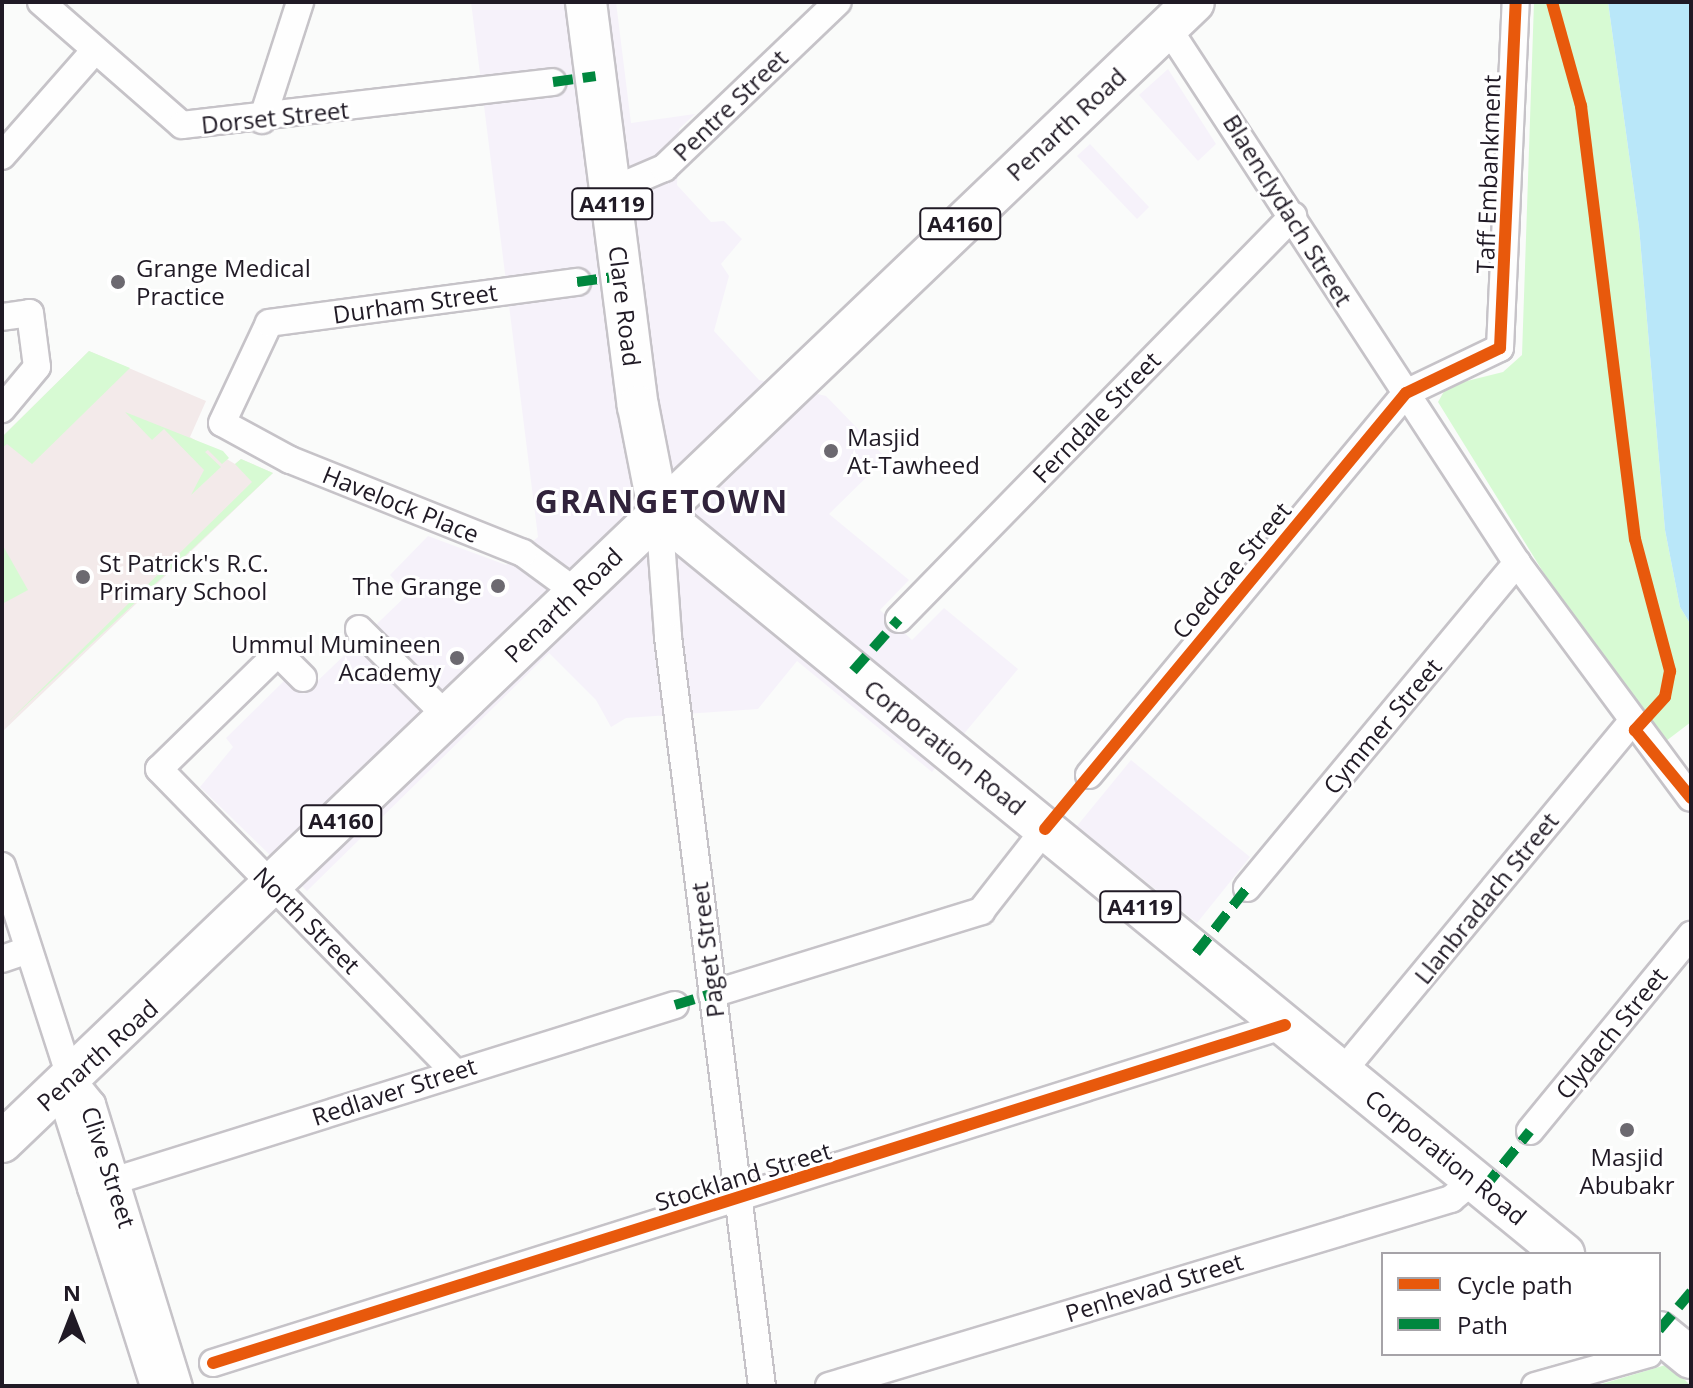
<!DOCTYPE html>
<style>
body{margin:0}
#map{position:relative;width:1693px;height:1388px;overflow:hidden;background:#fafbfa;font-family:"Open Sans",sans-serif}
div>[style]{position:absolute}
[style*='--x']{left:calc(var(--x)*1px);top:calc(var(--y)*1px);width:calc(var(--w)*1px);rotate:calc(var(--a)*1deg)}
.built>*{inset:0;background:#f6f2fa}
.education>*{inset:0;background:#f3eaea}
.green>*{inset:0;background:#d7fad3}
.water>*{inset:0;background:#b9e7f9}
.roads{filter:drop-shadow(2px 0 #c6c3c8) drop-shadow(-2px 0 #c6c3c8) drop-shadow(0 2px #c6c3c8) drop-shadow(0 -2px #c6c3c8)}
.street>*{height:26px;margin:-13px;padding:0 13px;transform-origin:13px;border-radius:13px;background:#fefefe}
.primary>*{height:40px;margin:-20px;padding:0 20px;transform-origin:20px;border-radius:20px;background:#fefefe}
.quiet>*{height:10px;margin-top:-5px;transform-origin:0;background:repeating-linear-gradient(90deg,#00873e 0 20px,transparent 0 30px)}
.cycleway>*{height:12px;margin:-6px;padding:0 6px;transform-origin:6px;border-radius:6px;background:#e8590c}
.dots>*{width:22px;height:22px;translate:-50% -50%;box-sizing:border-box;border:4px solid #fff;border-radius:50%}
span{translate:-50% -50%;white-space:nowrap;text-align:center;line-height:1.15;-webkit-text-stroke:6px #fff;paint-order:stroke}
.shield-label span{padding:2px 6px;background:#fff;border:2px solid;border-radius:6px;-webkit-text-stroke-width:0}
.shield-label{font-size:22px;color:#201a25;font-weight:700}
.street-label{font-size:24px;color:#201a25}
.poi-label{font-size:24px;color:#201a25}
.left{translate:0 -50%;text-align:left}
.right{translate:-100% -50%;text-align:right}
.district-label{font-size:32px;color:#31233b;font-weight:700;letter-spacing:2px}
.frame{position:absolute;inset:0;border:4px solid #201a25;pointer-events:none}
.legend{position:absolute;left:1381px;top:1252px;width:280px;height:104px;box-sizing:border-box;background:#fff;border:2px solid #a6a3a8;margin:0;padding:10px 14px;list-style:none;font-size:24px;color:#201a25}
.legend li{display:flex;align-items:center;gap:16px;height:40px}
.legend b{width:40px;border:2px solid #a6a3a8}
.north{position:absolute;left:32px;top:1276px;width:80px;height:80px;-webkit-text-stroke:6px #fff;paint-order:stroke;rotate:0deg;font-size:22px;font-weight:700;line-height:32px;text-align:center;color:#201a25}
.north::after{content:'';display:block;margin:auto;width:28px;height:36px;background:#201a25;clip-path:polygon(50% 0,100% 100%,50% 72%,0 100%)}
</style>
<div id="map">
<div class="built">
<i style="clip-path:polygon(471px 2px,616px 2px,631px 123px,695px 114px,679px 129px,677px 185px,711px 222px,724px 221px,742px 239px,721px 264px,729px 276px,714px 331px,759px 380px,826px 396px,886px 458px,829px 514px,909px 580px,880px 610px,912px 640px,944px 608px,1018px 669px,932px 772px,797px 661px,758px 709px,626px 718px,611px 727px,596px 700px,549px 653px,307px 891px,200px 787px,233px 747px,226px 738px,288px 677px,304px 694px,408px 594px,390px 575px,428px 536px,506px 565px,538px 537px)"></i>
<i style="clip-path:polygon(1168px 69px,1216px 144px,1198px 161px,1139px 95px)"></i>
<i style="clip-path:polygon(1090px 144px,1149px 207px,1137px 219px,1077px 156px)"></i>
<i style="clip-path:polygon(1131px 760px,1250px 857px,1197px 923px,1077px 826px)"></i>
</div>
<div class="education">
<i style="clip-path:polygon(89px 351px,206px 401px,190px 437px,235px 464px,241px 459px,273px 473px,2px 732px,2px 437px)"></i>
</div>
<div class="green">
<i style="clip-path:polygon(1534px 2px,1608px 2px,1639px 227px,1665px 530px,1680px 607px,1691px 625px,1691px 722px,1666px 741px,1566px 609px,1438px 402px,1447px 386px,1503px 372px,1522px 355px)"></i>
<i style="clip-path:polygon(89px 351px,130px 368px,32px 464px,7px 444px,2px 448px,2px 437px)"></i>
<i style="clip-path:polygon(125px 412px,223px 451px,229px 458px,222px 464px,208px 450px,205px 452px,221px 467px,191px 495px,204px 470px,164px 429px,152px 440px)"></i>
<i style="clip-path:polygon(241px 459px,273px 473px,4px 726px,252px 482px,235px 464px)"></i>
<i style="clip-path:polygon(2px 544px,28px 590px,2px 604px)"></i>
<i style="clip-path:polygon(1669px 1364px,1691px 1386px,1595px 1386px)"></i>
</div>
<div class="water">
<i style="clip-path:polygon(1608px 2px,1691px 2px,1691px 625px,1680px 607px,1665px 530px,1639px 227px)"></i>
</div>
<div class="roads">
<div class="street">
<i style="--x:41;--y:2;--w:187;--a:41.1"></i>
<i style="--x:182;--y:125;--w:373;--a:-6.6"></i>
<i style="--x:1168;--y:28;--w:639;--a:56.88"></i>
<i style="--x:1517;--y:563;--w:292;--a:53.5"></i>
<i style="--x:262;--y:120;--w:124;--a:-72.1"></i>
<i style="--x:2;--y:156;--w:141;--a:-48.7"></i>
<i style="--x:610;--y:191;--w:59;--a:-23.1"></i>
<i style="--x:664;--y:168;--w:240;--a:-43.7"></i>
<i style="--x:2;--y:317;--w:28;--a:-8"></i>
<i style="--x:30;--y:313;--w:54;--a:82.6"></i>
<i style="--x:37;--y:367;--w:55;--a:129.8"></i>
<i style="--x:659;--y:513;--w:124;--a:85.8"></i>
<i style="--x:668;--y:637;--w:755;--a:82.85"></i>
<i style="--x:576;--y:592;--w:66;--a:-143.7"></i>
<i style="--x:523;--y:553;--w:251;--a:-158.2"></i>
<i style="--x:290;--y:460;--w:77;--a:-151.4"></i>
<i style="--x:222;--y:423;--w:110;--a:-64.8"></i>
<i style="--x:269;--y:323;--w:311;--a:-7.6"></i>
<i style="--x:899;--y:619;--w:564;--a:-45.65"></i>
<i style="--x:359;--y:629;--w:125;--a:44.7"></i>
<i style="--x:303;--y:678;--w:35;--a:-135"></i>
<i style="--x:278;--y:653;--w:166;--a:135.7"></i>
<i style="--x:159;--y:769;--w:422;--a:45.7"></i>
<i style="--x:1089;--y:775;--w:496;--a:-50.3"></i>
<i style="--x:1406;--y:393;--w:104;--a:-25.6"></i>
<i style="--x:1500;--y:348;--w:346;--a:-87.4"></i>
<i style="--x:2;--y:866;--w:222;--a:72.1"></i>
<i style="--x:70;--y:1077;--w:35;--a:51"></i>
<i style="--x:92;--y:1104;--w:295;--a:72.9"></i>
<i style="--x:1247;--y:888;--w:423;--a:-50.3"></i>
<i style="--x:2;--y:959;--w:28;--a:-19"></i>
<i style="--x:712;--y:994;--w:282;--a:-17.1"></i>
<i style="--x:981;--y:911;--w:104;--a:-52"></i>
<i style="--x:1342;--y:1072;--w:452;--a:-50.4"></i>
<i style="--x:70;--y:1077;--w:35;--a:95"></i>
<i style="--x:67;--y:1112;--w:287;--a:72.4"></i>
<i style="--x:1530;--y:1131;--w:254;--a:-50.6"></i>
<i style="--x:91;--y:1188;--w:612;--a:-17.4"></i>
<i style="--x:213;--y:1363;--w:1124;--a:-17.5"></i>
<i style="--x:829;--y:1386;--w:650;--a:-16.73"></i>
<i style="--x:1451;--y:1199;--w:30;--a:-40"></i>
<i style="--x:1535;--y:1386;--w:118;--a:-15.7"></i>
</div>
<div class="primary">
<i style="--x:586;--y:2;--w:407;--a:82.7"></i>
<i style="--x:638;--y:406;--w:109;--a:78.9"></i>
<i style="--x:659;--y:513;--w:1170;--a:39.31"></i>
<i style="--x:2;--y:1142;--w:1649;--a:-43.72"></i>
<i style="--x:1659;--y:1332;--w:41;--a:39.1"></i>
</div>
</div>
<div class="quiet">
<i style="--x:553;--y:82;--w:43;--a:-7.9"></i>
<i style="--x:577;--y:282;--w:44;--a:-7.8"></i>
<i style="--x:853;--y:671;--w:69;--a:-48.5"></i>
<i style="--x:1196;--y:953;--w:83;--a:-51.9"></i>
<i style="--x:675;--y:1005;--w:39;--a:-17"></i>
<i style="--x:1484;--y:1188;--w:73;--a:-51.1"></i>
<i style="--x:1659;--y:1330;--w:50;--a:-49.9"></i>
</div>
<div class="cycleway">
<i style="--x:1552;--y:2;--w:108;--a:74.4"></i>
<i style="--x:1581;--y:106;--w:436;--a:82.9"></i>
<i style="--x:1635;--y:539;--w:137;--a:75.1"></i>
<i style="--x:1670;--y:671;--w:26;--a:101"></i>
<i style="--x:1665;--y:697;--w:45;--a:132.3"></i>
<i style="--x:1635;--y:730;--w:88;--a:50.5"></i>
<i style="--x:1045;--y:829;--w:566;--a:-50.38"></i>
<i style="--x:1406;--y:393;--w:104;--a:-25.6"></i>
<i style="--x:1500;--y:348;--w:346;--a:-87.4"></i>
<i style="--x:213;--y:1363;--w:1124;--a:-17.5"></i>
</div>
<div class="dots">
<i style="left:118px;top:282px;background:#6c6970"></i>
<i style="left:831px;top:451px;background:#6c6970"></i>
<i style="left:83px;top:577px;background:#6c6970"></i>
<i style="left:498px;top:586px;background:#6c6970"></i>
<i style="left:457px;top:658px;background:#6c6970"></i>
<i style="left:1627px;top:1130px;background:#6c6970"></i>
</div>
<div class="shield-label">
<span style="left:612px;top:204px">A4119</span>
<span style="left:960px;top:224px">A4160</span>
<span style="left:341px;top:821px">A4160</span>
<span style="left:1140px;top:907px">A4119</span>
</div>
<div class="street-label">
<span style="left:730px;top:105px;rotate:-44deg">Pentre Street</span>
<span style="left:275px;top:117px;rotate:-6deg">Dorset Street</span>
<span style="left:1066px;top:124px;rotate:-43deg">Penarth Road</span>
<span style="left:1488px;top:174px;rotate:-88deg">Taff Embankment</span>
<span style="left:1288px;top:210px;rotate:58deg">Blaenclydach Street</span>
<span style="left:415px;top:303px;rotate:-8deg">Durham Street</span>
<span style="left:625px;top:306px;rotate:83deg">Clare Road</span>
<span style="left:1096px;top:417px;rotate:-46deg">Ferndale Street</span>
<span style="left:401px;top:504px;rotate:22deg">Havelock Place</span>
<span style="left:1231px;top:570px;rotate:-50deg">Coedcae Street</span>
<span style="left:563px;top:605px;rotate:-44deg">Penarth Road</span>
<span style="left:1382px;top:726px;rotate:-50deg">Cymmer Street</span>
<span style="left:945px;top:747px;rotate:39deg">Corporation Road</span>
<span style="left:1486px;top:898px;rotate:-51deg">Llanbradach Street</span>
<span style="left:307px;top:920px;rotate:45deg">North Street</span>
<span style="left:707px;top:950px;rotate:-97deg">Paget Street</span>
<span style="left:1611px;top:1033px;rotate:-51deg">Clydach Street</span>
<span style="left:97px;top:1055px;rotate:-42deg">Penarth Road</span>
<span style="left:394px;top:1091px;rotate:-18deg">Redlaver Street</span>
<span style="left:1446px;top:1157px;rotate:39deg">Corporation Road</span>
<span style="left:109px;top:1167px;rotate:72deg">Clive Street</span>
<span style="left:743px;top:1176px;rotate:-17deg">Stockland Street</span>
<span style="left:1154px;top:1287px;rotate:-17deg">Penhevad Street</span>
</div>
<div class="poi-label">
<span class="left" style="left:136px;top:282px">Grange Medical<br>Practice</span>
<span class="left" style="left:847px;top:451px">Masjid<br>At-Tawheed</span>
<span class="left" style="left:99px;top:577px">St Patrick's R.C.<br>Primary School</span>
<span class="right" style="left:482px;top:586px">The Grange</span>
<span class="right" style="left:441px;top:658px">Ummul Mumineen<br>Academy</span>
<span style="left:1627px;top:1171px">Masjid<br>Abubakr</span>
</div>
<div class="district-label">
<span style="left:662px;top:501px">GRANGETOWN</span>
</div>
<div class="frame"></div>
<ul class="legend">
<li><b style="height:10px;background:#e8590c"></b>Cycle path</li>
<li><b style="height:10px;background:#00873e"></b>Path</li>
</ul>
<div class="north">N</div>
</div>
